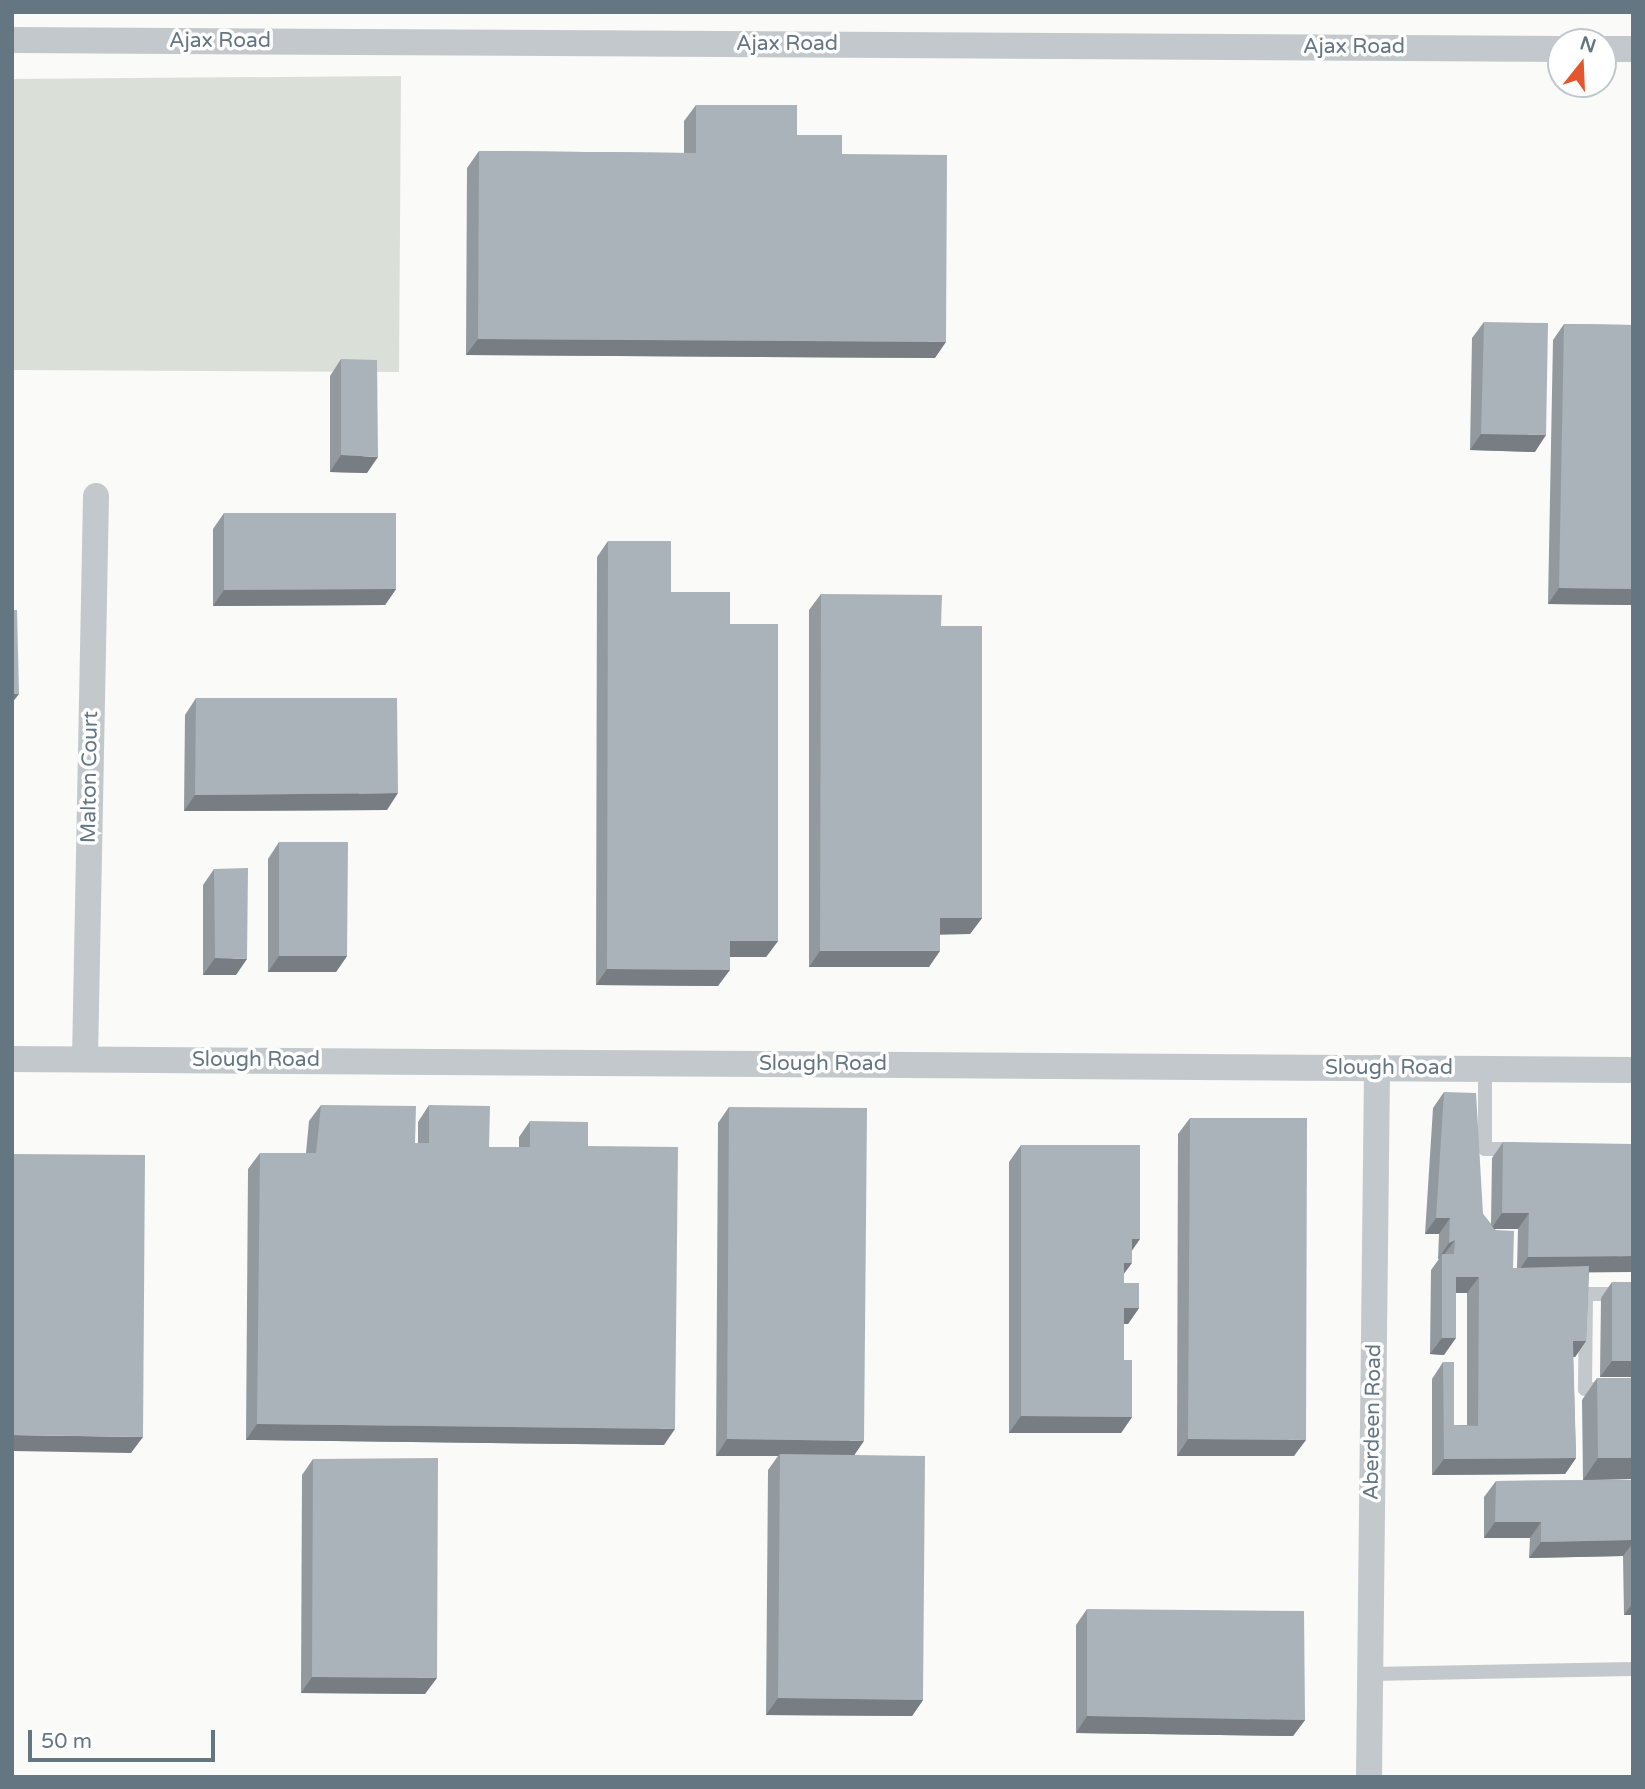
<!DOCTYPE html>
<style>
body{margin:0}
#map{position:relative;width:1645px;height:1789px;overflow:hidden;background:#fafaf8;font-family:"Varela Round",sans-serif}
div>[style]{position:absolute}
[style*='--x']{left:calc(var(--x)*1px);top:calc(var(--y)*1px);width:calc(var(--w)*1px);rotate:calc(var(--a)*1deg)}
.green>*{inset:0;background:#dadfd7}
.service>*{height:14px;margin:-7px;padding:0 7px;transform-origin:7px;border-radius:7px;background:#c3c8cc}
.minor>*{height:26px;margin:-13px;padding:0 13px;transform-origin:13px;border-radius:13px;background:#c3c8cc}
.wall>*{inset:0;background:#929a9f}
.shaded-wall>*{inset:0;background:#777d82}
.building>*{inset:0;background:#aab3b9}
span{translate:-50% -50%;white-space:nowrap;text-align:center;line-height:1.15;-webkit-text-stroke:7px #fff;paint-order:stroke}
.street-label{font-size:21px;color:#657683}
.frame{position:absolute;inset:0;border:14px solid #657683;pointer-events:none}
.north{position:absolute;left:1547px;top:28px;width:70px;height:70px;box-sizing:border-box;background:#fff;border:2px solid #c1c8cd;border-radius:50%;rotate:18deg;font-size:19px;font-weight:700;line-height:28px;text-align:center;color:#657683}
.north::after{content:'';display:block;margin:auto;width:24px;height:32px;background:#e4572e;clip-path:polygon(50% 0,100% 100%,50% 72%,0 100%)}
.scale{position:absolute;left:28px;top:1730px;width:187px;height:32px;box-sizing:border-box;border:4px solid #657683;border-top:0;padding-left:9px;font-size:21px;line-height:24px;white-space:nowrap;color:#657683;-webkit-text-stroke:5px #fff;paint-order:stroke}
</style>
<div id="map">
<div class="green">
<i style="clip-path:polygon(401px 76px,399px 372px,12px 370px,12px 79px)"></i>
</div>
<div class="service">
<i style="--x:1485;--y:1069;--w:80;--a:90"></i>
<i style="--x:1485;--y:1149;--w:30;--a:0"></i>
<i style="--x:1633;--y:1294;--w:47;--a:180"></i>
<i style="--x:1586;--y:1294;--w:95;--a:90.6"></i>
<i style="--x:1585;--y:1389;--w:48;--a:0"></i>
<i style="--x:1371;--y:1674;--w:262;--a:-1.1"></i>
</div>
<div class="minor">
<i style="--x:12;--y:40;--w:1549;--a:0.33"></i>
<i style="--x:1603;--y:49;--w:30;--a:0"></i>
<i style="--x:12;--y:1059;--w:1621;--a:0.39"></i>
<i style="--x:85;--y:1059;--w:563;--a:-88.88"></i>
<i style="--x:1369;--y:1777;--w:709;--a:-89.35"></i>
</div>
<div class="wall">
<i style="clip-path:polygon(696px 105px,797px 135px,842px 154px,935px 358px,466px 355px,467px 168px,479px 151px,684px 153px,684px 121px)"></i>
<i style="clip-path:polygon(1484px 322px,1535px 452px,1470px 450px,1472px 338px)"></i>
<i style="clip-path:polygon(1564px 324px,1633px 325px,1633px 605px,1548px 604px,1553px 340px)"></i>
<i style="clip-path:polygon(341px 359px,367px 473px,330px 472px,330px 376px)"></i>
<i style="clip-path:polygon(224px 513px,396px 589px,385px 605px,213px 606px,213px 529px)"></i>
<i style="clip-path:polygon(608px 541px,671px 592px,730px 624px,778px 941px,766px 957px,730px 957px,718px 986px,596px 985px,597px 557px)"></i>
<i style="clip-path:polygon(821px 594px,982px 918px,970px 934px,940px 934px,929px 967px,809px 967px,809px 610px)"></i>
<i style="clip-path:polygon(196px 698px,387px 810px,184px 811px,185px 715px)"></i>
<i style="clip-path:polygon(279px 842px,347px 956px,336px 972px,268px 972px,268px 859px)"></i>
<i style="clip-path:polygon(214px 869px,236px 975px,203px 975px,203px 885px)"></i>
<i style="clip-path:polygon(evenodd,1444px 1092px,1483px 1214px,1491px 1224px,1492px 1158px,1503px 1142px,1633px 1272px,1589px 1272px,1586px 1341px,1575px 1357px,1573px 1357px,1576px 1458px,1565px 1474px,1432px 1475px,1432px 1379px,1443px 1362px,1454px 1425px,1467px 1425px,1467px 1293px,1456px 1293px,1444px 1355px,1430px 1354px,1431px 1270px,1439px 1259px,1438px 1259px,1439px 1234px,1425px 1234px,1433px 1108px,1444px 1092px,1495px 1229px,1518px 1229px,1517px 1268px,1513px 1268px,1495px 1229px)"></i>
<i style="clip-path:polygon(321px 1105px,415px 1143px,418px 1143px,418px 1122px,429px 1105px,489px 1147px,519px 1147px,519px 1137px,530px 1121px,588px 1146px,664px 1445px,246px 1440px,248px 1169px,260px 1153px,306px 1153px,309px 1121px)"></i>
<i style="clip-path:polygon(729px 1107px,855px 1455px,923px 1700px,912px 1716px,766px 1715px,768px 1470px,778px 1456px,716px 1456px,718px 1123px)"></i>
<i style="clip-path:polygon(1190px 1118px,1294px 1456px,1177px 1456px,1178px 1134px)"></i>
<i style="clip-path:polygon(1021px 1145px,1132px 1251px,1124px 1274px,1124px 1283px,1139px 1308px,1128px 1324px,1124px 1324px,1124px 1360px,1132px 1417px,1121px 1433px,1009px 1433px,1009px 1162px)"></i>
<i style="clip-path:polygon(1612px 1282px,1633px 1377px,1600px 1377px,1601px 1298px)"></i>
<i style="clip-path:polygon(1597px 1378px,1633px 1378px,1633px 1479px,1583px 1480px,1582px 1400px)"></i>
<i style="clip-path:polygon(313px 1459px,425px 1694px,301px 1693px,302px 1475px)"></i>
<i style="clip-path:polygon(1633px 1480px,1633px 1615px,1624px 1615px,1623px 1556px,1529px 1558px,1530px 1538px,1484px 1538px,1484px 1497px,1496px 1481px)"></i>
<i style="clip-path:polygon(1087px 1609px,1305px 1720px,1293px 1736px,1076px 1733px,1076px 1625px)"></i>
</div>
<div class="shaded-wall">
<i style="clip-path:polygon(478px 339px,946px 342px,935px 358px,466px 355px)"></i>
<i style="clip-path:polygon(1481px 434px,1546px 435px,1535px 452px,1470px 450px)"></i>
<i style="clip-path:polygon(341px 455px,378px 457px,367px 473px,330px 472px)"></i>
<i style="clip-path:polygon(1559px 588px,1633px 589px,1633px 605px,1548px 604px)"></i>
<i style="clip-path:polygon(396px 589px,385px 605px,213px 606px,224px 590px)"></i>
<i style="clip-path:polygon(12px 694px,19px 694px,12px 703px)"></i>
<i style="clip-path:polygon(398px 793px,387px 810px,184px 811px,195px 795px)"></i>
<i style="clip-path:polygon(940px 918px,982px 918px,970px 934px,929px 935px)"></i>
<i style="clip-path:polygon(730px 941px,778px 941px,766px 957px,719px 957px)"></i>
<i style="clip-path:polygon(820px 951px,940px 951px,929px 967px,809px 967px)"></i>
<i style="clip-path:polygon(279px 956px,347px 956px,336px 972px,268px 972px)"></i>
<i style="clip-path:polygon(215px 958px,247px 959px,236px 975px,203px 975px)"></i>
<i style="clip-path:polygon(607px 969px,730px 970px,718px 986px,596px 985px)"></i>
<i style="clip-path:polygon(1502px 1213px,1529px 1213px,1518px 1229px,1491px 1229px)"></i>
<i style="clip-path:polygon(1436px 1218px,1450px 1218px,1439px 1234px,1425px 1234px)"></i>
<i style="clip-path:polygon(1132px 1239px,1140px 1239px,1129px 1255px)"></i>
<i style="clip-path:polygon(1455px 1240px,1443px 1256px,1442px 1254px,1438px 1259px,1449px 1243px)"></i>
<i style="clip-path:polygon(1633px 1256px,1633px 1272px,1517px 1273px,1528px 1257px)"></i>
<i style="clip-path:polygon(1124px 1263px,1132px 1263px,1120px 1279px)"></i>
<i style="clip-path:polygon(1456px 1277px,1479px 1277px,1467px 1293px,1445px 1293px)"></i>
<i style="clip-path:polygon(1124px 1308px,1139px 1308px,1128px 1324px,1112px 1324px)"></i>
<i style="clip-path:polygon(1442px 1338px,1456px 1338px,1444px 1355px,1430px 1354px)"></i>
<i style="clip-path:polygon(1573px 1341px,1586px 1341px,1575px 1357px,1562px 1357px)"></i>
<i style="clip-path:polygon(1612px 1361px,1633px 1361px,1633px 1377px,1600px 1377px)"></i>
<i style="clip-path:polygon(1021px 1416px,1132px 1417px,1121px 1433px,1009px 1433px)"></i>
<i style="clip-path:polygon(257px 1424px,675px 1429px,664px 1445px,246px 1440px)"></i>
<i style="clip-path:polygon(12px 1435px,143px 1437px,131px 1453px,12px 1451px)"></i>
<i style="clip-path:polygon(727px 1439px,864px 1441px,853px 1457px,780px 1454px,778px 1456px,716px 1456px)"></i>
<i style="clip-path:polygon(1188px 1439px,1306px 1440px,1294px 1456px,1177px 1456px)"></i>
<i style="clip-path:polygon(1576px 1458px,1565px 1474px,1432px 1475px,1444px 1459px)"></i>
<i style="clip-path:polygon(1598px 1458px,1633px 1458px,1633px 1479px,1583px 1480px)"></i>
<i style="clip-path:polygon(1495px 1522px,1541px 1522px,1530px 1538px,1484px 1538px)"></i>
<i style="clip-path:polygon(1633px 1540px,1633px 1543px,1623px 1556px,1529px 1558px,1541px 1542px)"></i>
<i style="clip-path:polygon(1633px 1603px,1633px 1615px,1624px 1615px)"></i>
<i style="clip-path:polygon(312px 1677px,437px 1678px,425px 1694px,301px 1693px)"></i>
<i style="clip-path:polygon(778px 1698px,923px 1700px,912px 1716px,766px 1715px)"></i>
<i style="clip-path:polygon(1087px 1716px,1305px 1720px,1293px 1736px,1076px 1733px)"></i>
</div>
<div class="building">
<i style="clip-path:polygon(696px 105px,797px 105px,797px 135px,842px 135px,842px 154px,947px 155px,946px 342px,478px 339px,479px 151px,696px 153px)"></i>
<i style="clip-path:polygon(1484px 322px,1548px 323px,1546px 435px,1481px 434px)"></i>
<i style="clip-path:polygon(1564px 324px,1633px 325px,1633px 589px,1559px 588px)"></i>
<i style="clip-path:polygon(341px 359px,377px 360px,378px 457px,341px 455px)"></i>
<i style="clip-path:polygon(224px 513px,396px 513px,396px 589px,224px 590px)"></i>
<i style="clip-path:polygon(608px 541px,671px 541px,671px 592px,730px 592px,730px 624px,778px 624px,778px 941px,730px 941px,730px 970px,607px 969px)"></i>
<i style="clip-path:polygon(821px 594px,942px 595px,941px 626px,982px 626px,982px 918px,940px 918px,940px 951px,820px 951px)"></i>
<i style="clip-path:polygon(12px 610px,17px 610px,19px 694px,12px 694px)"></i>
<i style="clip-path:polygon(196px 698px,397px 698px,398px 793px,195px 795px)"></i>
<i style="clip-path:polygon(279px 842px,348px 842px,347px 956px,279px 956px)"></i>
<i style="clip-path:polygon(248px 868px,247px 959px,215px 958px,214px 869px)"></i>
<i style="clip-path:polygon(1444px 1092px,1476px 1093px,1483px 1214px,1495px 1230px,1514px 1231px,1513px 1268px,1589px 1266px,1586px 1341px,1573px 1341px,1576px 1458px,1444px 1459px,1443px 1362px,1454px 1362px,1454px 1425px,1478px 1426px,1479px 1277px,1456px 1277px,1456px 1338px,1442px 1338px,1442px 1254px,1454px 1254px,1455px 1240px,1449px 1243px,1450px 1218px,1436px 1218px)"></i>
<i style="clip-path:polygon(321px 1105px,416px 1106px,415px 1143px,429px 1143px,429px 1105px,490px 1106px,489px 1147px,530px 1147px,530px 1121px,588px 1122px,588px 1146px,678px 1147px,675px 1429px,257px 1424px,260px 1153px,316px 1153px)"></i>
<i style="clip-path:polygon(729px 1107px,867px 1108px,864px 1441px,727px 1439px)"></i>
<i style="clip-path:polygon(1190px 1118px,1307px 1118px,1306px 1440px,1188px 1439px)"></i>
<i style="clip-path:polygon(1503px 1142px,1633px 1144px,1633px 1256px,1528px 1257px,1529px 1213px,1502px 1213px)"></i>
<i style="clip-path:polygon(1021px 1145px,1140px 1145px,1140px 1239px,1132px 1239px,1132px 1263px,1124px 1263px,1124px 1283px,1139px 1283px,1139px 1308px,1124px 1308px,1124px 1360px,1132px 1360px,1132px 1417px,1021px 1416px)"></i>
<i style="clip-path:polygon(12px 1154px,145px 1155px,143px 1437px,12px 1435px)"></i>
<i style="clip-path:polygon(1612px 1282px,1633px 1282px,1633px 1361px,1612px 1361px)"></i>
<i style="clip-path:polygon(1597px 1378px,1633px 1378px,1633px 1458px,1598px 1458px)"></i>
<i style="clip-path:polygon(780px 1454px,925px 1456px,923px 1700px,778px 1698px)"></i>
<i style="clip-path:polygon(438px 1458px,437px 1678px,312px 1677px,313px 1459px)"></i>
<i style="clip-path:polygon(1633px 1480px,1633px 1540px,1541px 1542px,1541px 1522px,1495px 1522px,1496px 1481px)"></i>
<i style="clip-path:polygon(1087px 1609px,1304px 1611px,1305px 1720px,1087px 1716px)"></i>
</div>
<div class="street-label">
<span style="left:220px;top:41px">Ajax Road</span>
<span style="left:787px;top:44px">Ajax Road</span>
<span style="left:1354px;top:47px">Ajax Road</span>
<span style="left:90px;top:777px;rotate:-89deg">Malton Court</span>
<span style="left:256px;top:1060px">Slough Road</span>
<span style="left:823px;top:1064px">Slough Road</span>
<span style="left:1389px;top:1068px">Slough Road</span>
<span style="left:1373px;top:1422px;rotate:-89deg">Aberdeen Road</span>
</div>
<div class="frame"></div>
<div class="north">N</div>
<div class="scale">50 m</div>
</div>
